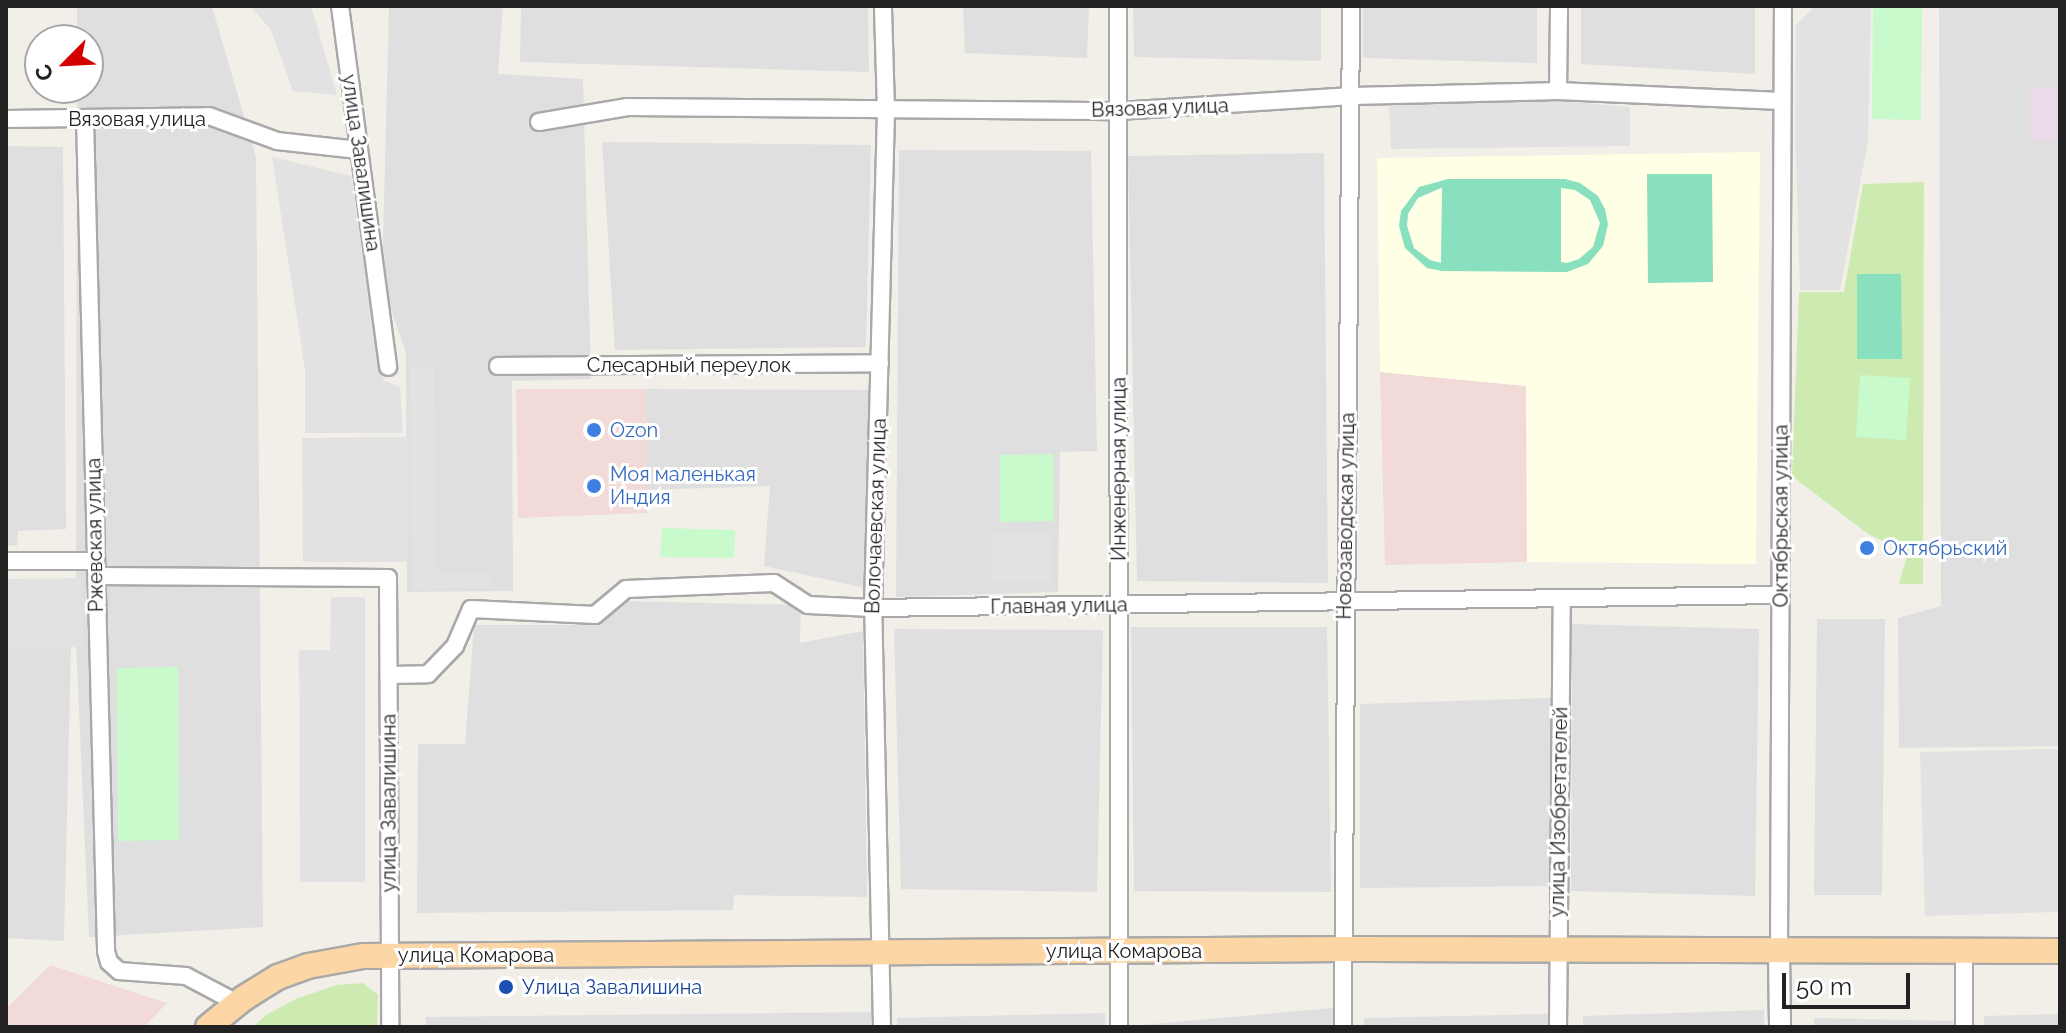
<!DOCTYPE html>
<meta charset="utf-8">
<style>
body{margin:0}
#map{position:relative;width:2066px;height:1033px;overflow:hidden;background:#f2efe9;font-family:Raleway,sans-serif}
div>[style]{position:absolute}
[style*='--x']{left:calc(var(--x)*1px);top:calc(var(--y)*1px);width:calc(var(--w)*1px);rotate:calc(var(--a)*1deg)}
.residential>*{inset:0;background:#e0dfdf}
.commercial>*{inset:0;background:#f2dad9}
.industrial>*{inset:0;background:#ebdbe8}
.education>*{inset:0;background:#ffffe5}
.grass>*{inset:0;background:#cdebb0}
.park>*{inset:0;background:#c8facc}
.pitch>*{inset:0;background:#88e0be}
.parking>*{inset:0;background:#e2e2e2}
.roads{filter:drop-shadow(2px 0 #a9a9a9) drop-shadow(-2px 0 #a9a9a9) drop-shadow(0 2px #a9a9a9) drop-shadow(0 -2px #a9a9a9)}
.minor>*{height:16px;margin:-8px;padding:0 8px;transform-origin:8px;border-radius:8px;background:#fff}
.tertiary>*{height:20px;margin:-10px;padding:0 10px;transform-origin:10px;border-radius:10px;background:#fff}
.primary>*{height:24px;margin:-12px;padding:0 12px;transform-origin:12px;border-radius:12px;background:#fcd6a4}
.dots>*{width:22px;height:22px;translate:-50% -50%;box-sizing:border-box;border:4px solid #fff;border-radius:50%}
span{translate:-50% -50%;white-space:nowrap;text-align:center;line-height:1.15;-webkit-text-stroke:6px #fff;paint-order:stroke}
.street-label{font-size:20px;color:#222}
.shop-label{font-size:20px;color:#366cbe}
.left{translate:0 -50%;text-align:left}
.transit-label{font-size:20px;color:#164399}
.frame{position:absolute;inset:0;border:8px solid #222;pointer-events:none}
.north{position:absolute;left:24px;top:24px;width:80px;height:80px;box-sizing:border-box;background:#fff;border:2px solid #a7a7a7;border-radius:50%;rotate:246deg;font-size:22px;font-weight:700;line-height:32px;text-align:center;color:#222}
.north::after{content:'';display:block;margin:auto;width:28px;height:36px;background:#d40000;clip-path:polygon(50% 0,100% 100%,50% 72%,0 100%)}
.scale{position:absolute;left:1782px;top:973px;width:128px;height:36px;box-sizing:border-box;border:4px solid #222;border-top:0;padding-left:10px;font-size:24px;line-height:28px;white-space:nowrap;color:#222;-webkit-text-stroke:6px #fff;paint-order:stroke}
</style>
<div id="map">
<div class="residential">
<i style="clip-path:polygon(77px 6px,212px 6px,256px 158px,263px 927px,89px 937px,76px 643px,77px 88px,88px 88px,88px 40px,77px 40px)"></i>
<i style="clip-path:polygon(389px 6px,503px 6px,498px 74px,583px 79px,591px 379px,512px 381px,513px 591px,407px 592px,406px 353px,382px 283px)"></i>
<i style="clip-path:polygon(521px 6px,868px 6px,869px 72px,520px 62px)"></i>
<i style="clip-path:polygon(963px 6px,1089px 6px,1087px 58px,965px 53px)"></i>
<i style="clip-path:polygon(1133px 6px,1321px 6px,1321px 61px,1134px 57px)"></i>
<i style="clip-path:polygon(1363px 6px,1537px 6px,1537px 63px,1363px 58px)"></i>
<i style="clip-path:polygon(1581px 6px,1755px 6px,1755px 74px,1581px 64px)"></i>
<i style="clip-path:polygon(1939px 6px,2060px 6px,2060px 746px,1899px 748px,1898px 618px,1941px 606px)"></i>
<i style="clip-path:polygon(602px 142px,871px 145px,866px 347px,615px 350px)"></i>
<i style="clip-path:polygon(6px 146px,63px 147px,66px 529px,18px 531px,17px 546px,6px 545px)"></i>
<i style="clip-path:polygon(899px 150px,1091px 151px,1097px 451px,1060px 452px,1058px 592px,896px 597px)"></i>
<i style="clip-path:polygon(1324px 153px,1328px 583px,1137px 581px,1128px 156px)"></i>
<i style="clip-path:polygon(646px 389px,869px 390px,866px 588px,764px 566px,770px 486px,646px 490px)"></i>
<i style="clip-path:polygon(623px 601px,801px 605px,800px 643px,863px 631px,867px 897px,734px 895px,733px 910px,417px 913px,418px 744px,465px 744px,474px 625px,581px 625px)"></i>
<i style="clip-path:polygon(1817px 619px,1885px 619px,1882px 895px,1814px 895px)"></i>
<i style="clip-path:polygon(1572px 624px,1759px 629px,1755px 896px,1571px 891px)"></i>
<i style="clip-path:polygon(1131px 627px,1327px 627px,1331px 892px,1134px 891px)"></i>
<i style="clip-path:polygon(894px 629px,1103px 630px,1097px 892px,901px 889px)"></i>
<i style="clip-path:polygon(6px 646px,71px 647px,64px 941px,6px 938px)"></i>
<i style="clip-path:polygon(1551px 698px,1549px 886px,1360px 888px,1360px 704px)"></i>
<i style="clip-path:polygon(1333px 1008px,1333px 1027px,1141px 1027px,1141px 1025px)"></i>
<i style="clip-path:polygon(1764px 1010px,1764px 1027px,1583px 1027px,1583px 1016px)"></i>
<i style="clip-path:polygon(871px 1012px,871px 1027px,426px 1027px,426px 1017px)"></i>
<i style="clip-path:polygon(1105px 1013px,1105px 1027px,897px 1027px,897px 1018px)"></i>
<i style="clip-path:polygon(1548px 1014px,1548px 1027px,1364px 1027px,1364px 1018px)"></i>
<i style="clip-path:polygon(2060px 1014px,2060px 1027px,1984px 1027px,1984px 1016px)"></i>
<i style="clip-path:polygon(1814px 1018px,1956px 1021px,1956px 1027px,1814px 1027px)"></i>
</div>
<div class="commercial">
<i style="clip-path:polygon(1380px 372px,1527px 386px,1527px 562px,1385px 565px)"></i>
<i style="clip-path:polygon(516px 389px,646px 389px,647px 513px,518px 518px)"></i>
<i style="clip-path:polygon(50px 965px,167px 1003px,144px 1027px,6px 1027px,6px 1009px)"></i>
</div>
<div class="industrial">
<i style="clip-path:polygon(2030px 88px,2060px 88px,2060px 141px,2030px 141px)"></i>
</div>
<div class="education">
<i style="clip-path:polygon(1760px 152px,1756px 564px,1527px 562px,1526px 386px,1380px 372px,1377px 158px)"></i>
</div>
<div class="grass">
<i style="clip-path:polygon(1924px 182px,1923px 584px,1899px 584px,1908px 553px,1868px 534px,1792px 476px,1799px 292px,1844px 292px,1863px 184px)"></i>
<i style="clip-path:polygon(363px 983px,378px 995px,377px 1027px,253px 1027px,266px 1015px,296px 999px,336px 985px)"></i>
</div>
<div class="park">
<i style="clip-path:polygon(1873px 6px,1922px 6px,1921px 120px,1872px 119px)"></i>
<i style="clip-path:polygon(1860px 375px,1910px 378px,1906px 440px,1856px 437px)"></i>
<i style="clip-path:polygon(1053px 454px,1054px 521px,1000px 522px,1000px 455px)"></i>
<i style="clip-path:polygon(662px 528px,735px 530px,734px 558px,660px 557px)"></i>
<i style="clip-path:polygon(178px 667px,179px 840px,118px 841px,117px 668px)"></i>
</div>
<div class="pitch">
<i style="clip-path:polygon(1647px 174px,1712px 174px,1713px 282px,1648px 283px)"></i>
<i style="clip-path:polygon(evenodd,1448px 179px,1565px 179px,1580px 183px,1598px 196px,1605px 209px,1608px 224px,1603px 246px,1588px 264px,1567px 272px,1442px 271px,1427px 268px,1405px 248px,1399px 226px,1401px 211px,1419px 187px,1448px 179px,1441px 188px,1442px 188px,1441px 263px,1430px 260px,1414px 248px,1407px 226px,1408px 214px,1418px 198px,1441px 188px,1448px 179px,1561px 188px,1575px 190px,1590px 200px,1600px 223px,1593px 247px,1579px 259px,1567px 263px,1561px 262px,1561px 188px)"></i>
<i style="clip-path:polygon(1857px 274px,1901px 274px,1902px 359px,1857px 359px)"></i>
</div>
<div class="parking">
<i style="clip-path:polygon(250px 6px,311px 6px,337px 95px,293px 91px,271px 30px)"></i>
<i style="clip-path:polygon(1815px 6px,1871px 6px,1868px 141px,1840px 290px,1800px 290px,1795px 126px,1796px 25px)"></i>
<i style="clip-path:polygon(1560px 101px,1630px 107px,1630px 146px,1391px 149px,1389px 104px)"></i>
<i style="clip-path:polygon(272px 157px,351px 176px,383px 380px,400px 387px,403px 433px,305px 433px,305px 369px)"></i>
<i style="clip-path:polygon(410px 367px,434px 367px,436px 572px,491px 572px,491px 588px,412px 589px)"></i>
<i style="clip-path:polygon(406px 437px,407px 562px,303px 562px,302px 438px)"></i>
<i style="clip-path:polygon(991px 534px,1052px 534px,1052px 582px,991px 582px)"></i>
<i style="clip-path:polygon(80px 578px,84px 647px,6px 646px,6px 579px)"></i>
<i style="clip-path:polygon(331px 597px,365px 597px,365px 882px,300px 882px,299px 650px,330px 650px)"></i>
<i style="clip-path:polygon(2060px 749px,2060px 912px,1925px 916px,1920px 752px)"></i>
</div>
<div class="roads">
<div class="minor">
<i style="--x:340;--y:6;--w:364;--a:82.4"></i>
<i style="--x:1118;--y:6;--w:1021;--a:89.94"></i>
<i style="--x:1558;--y:91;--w:85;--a:-89.3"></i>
<i style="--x:6;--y:119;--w:203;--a:-0.8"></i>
<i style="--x:209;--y:116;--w:72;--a:20.2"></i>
<i style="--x:277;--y:141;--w:82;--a:6.3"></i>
<i style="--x:85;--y:119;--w:832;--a:88.55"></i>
<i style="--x:106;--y:951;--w:11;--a:75"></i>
<i style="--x:109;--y:962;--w:13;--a:42"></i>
<i style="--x:119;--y:971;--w:67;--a:4.3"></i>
<i style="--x:186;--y:976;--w:58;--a:27.9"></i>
<i style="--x:539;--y:122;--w:90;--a:-9.6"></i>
<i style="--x:628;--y:107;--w:491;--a:0.5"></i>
<i style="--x:1119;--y:111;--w:233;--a:-3.7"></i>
<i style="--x:1352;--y:96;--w:206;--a:-1.4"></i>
<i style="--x:1558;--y:91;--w:223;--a:2.6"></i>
<i style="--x:498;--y:366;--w:382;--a:-0.4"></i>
<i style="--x:6;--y:561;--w:90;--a:0"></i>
<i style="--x:97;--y:576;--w:291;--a:0.4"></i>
<i style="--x:388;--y:578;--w:449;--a:89.7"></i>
<i style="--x:389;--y:675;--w:39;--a:-1"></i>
<i style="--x:428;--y:674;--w:39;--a:-46"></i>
<i style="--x:455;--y:646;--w:40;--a:-66.6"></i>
<i style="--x:471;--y:609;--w:124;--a:2.8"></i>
<i style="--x:595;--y:615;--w:40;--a:-40"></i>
<i style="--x:626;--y:589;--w:148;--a:-2.3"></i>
<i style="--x:774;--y:583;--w:40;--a:32.9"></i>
<i style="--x:808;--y:605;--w:65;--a:2.6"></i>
<i style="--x:873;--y:608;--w:908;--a:-0.82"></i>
<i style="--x:1779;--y:952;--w:946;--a:-89.76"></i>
<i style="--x:882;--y:1027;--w:419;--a:-91.2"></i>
<i style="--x:873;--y:608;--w:498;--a:-88.5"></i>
<i style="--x:886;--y:110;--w:104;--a:-91.7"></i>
<i style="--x:1343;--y:1027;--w:1021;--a:-89.55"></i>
<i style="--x:1558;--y:1027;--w:429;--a:-89.5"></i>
<i style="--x:1964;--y:1027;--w:76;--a:-90"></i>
</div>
<div class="tertiary">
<i style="--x:1779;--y:952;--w:75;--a:89.2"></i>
</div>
<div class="primary">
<i style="--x:208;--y:1027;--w:46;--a:-38.9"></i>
<i style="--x:244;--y:998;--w:40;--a:-32"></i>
<i style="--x:278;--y:977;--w:32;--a:-20"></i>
<i style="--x:308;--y:966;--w:56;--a:-10.3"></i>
<i style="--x:363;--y:956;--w:980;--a:-0.41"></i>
<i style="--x:1343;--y:949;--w:717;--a:0.16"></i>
</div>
</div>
<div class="dots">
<i style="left:594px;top:430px;background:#3f7fe0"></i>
<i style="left:594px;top:486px;background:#3f7fe0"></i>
<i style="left:1867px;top:548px;background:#3f7fe0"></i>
<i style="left:506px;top:987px;background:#1a4fb4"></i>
</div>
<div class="street-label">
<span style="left:1160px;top:108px;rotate:-2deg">Вязовая улица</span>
<span style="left:137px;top:119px">Вязовая улица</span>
<span style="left:361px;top:163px;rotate:82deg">улица Завалишина</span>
<span style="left:689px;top:365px">Слесарный переулок</span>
<span style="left:1119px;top:469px;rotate:-90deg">Инженерная улица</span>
<span style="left:876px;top:516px;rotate:-88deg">Волочаевская улица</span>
<span style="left:1346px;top:516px;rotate:-89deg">Новозаводская улица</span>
<span style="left:1781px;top:516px;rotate:-90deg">Октябрьская улица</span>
<span style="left:95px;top:535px;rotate:-91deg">Ржевская улица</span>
<span style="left:1059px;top:606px;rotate:-1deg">Главная улица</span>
<span style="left:389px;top:803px;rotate:-90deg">улица Завалишина</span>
<span style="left:1559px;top:812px;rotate:-89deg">улица Изобретателей</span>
<span style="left:1124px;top:951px">улица Комарова</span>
<span style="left:476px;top:955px">улица Комарова</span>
</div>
<div class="shop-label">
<span class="left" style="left:610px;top:430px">Ozon</span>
<span class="left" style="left:610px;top:486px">Моя маленькая<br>Индия</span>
<span class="left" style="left:1883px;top:548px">Октябрьский</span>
</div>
<div class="transit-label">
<span class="left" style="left:522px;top:987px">Улица Завалишина</span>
</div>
<div class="frame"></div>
<div class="north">С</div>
<div class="scale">50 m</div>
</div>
